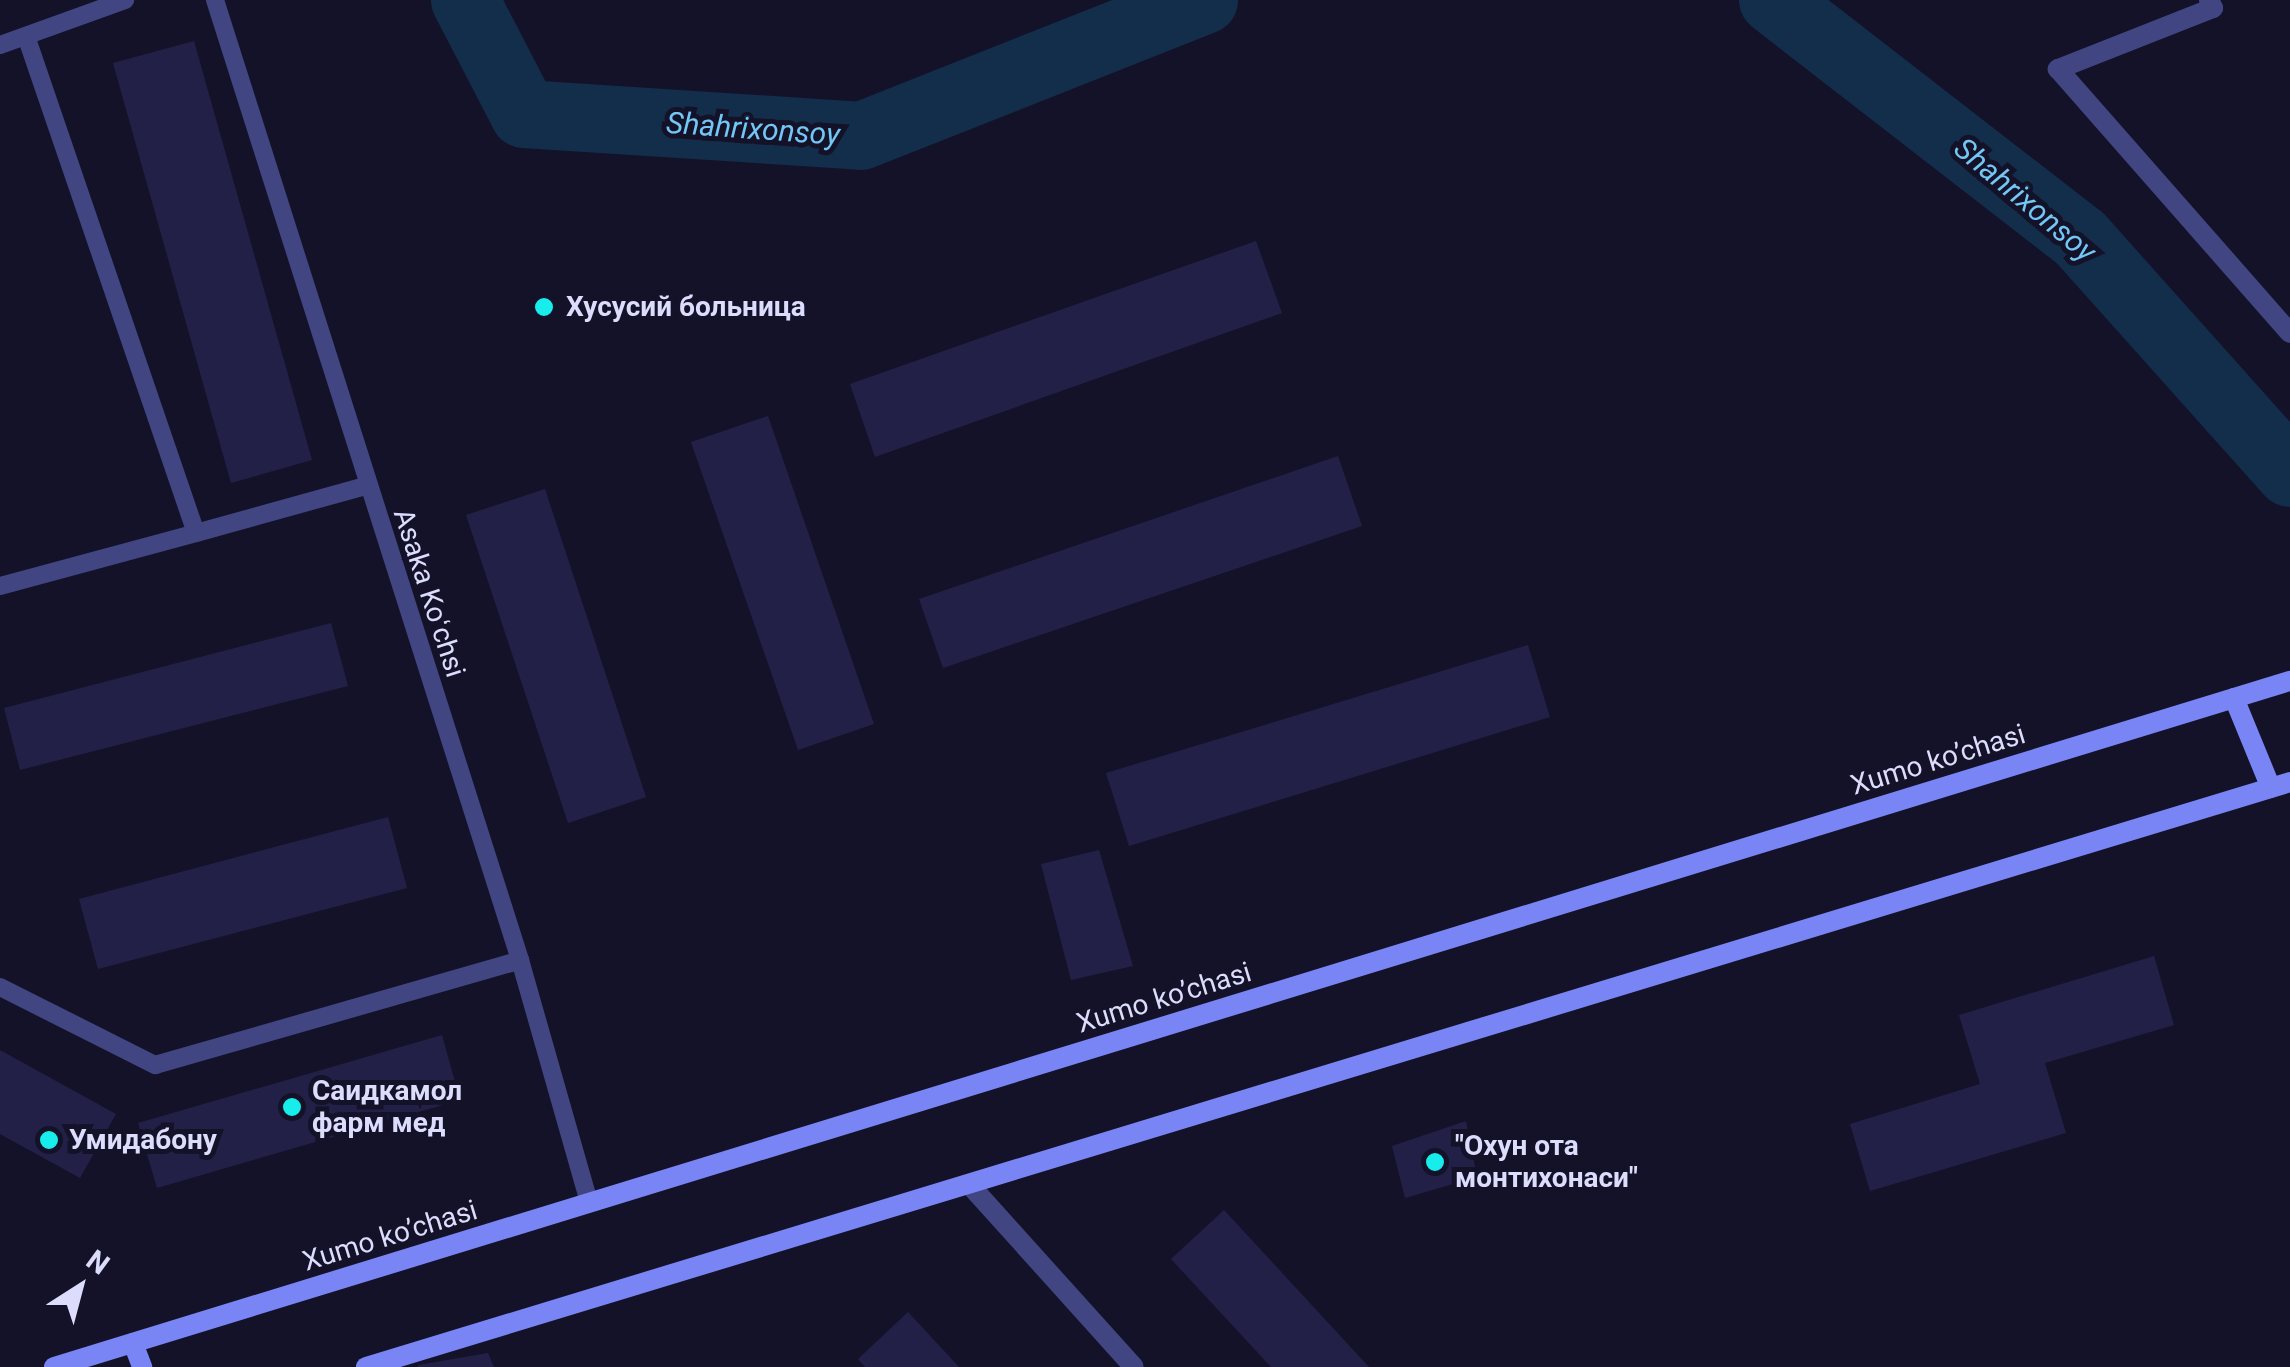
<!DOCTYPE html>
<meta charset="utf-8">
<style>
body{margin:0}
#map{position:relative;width:2290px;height:1367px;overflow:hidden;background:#141228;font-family:Roboto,sans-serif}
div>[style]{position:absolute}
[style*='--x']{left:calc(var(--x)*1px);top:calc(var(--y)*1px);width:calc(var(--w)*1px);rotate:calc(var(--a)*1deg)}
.river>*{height:68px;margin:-34px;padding:0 34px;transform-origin:34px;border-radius:34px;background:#132e4b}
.building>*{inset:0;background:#232048}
.lane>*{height:18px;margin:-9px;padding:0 9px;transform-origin:9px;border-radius:9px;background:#414683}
.street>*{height:20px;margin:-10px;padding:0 10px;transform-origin:10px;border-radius:10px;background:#414683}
.secondary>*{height:20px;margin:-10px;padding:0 10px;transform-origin:10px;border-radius:10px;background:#7a85f5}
.dots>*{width:28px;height:28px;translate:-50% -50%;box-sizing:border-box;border:5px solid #141228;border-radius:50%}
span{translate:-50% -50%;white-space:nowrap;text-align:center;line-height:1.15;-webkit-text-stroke:10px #141228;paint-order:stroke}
.poi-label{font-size:28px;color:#dcdcfc;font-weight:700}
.left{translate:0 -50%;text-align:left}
.street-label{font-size:28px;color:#dcdcfc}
.water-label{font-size:30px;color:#72c7f4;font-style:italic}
.north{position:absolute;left:30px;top:1237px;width:100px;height:100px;-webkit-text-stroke:8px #141228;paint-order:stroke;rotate:36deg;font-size:28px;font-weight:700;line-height:40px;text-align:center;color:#dcdcfc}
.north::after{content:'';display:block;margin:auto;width:35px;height:45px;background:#dcdcfc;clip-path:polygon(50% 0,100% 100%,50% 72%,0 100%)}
</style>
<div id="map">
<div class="river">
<i style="--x:465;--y:0;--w:128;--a:62.6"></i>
<i style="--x:524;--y:114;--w:338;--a:3.7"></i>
<i style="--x:861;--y:136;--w:369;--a:-21.6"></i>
<i style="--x:1773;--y:0;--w:388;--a:37.8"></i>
<i style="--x:2080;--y:238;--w:315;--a:48.2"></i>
</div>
<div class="building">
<i style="clip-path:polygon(194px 41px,312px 460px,231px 483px,113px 63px)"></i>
<i style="clip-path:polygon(1256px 241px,1282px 313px,875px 457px,850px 384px)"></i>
<i style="clip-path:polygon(768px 416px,874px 724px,798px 750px,691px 442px)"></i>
<i style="clip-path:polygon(1338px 456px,1362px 526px,943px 668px,919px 599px)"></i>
<i style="clip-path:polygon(545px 489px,646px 797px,568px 823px,466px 515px)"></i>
<i style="clip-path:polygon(331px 623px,348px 686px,20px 770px,4px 708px)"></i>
<i style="clip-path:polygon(1528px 645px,1550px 717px,1129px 846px,1106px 773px)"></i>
<i style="clip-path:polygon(388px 817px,407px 888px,98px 969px,79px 899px)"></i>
<i style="clip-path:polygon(1099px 850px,1133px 966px,1071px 980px,1041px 864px)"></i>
<i style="clip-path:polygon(2154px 956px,2174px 1025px,2045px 1063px,2066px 1133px,1870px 1191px,1850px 1124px,1980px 1084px,1959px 1015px)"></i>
<i style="clip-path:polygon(442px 1035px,460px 1100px,157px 1188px,138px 1123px)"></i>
<i style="clip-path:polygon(0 1050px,116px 1114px,80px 1178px,0 1134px)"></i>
<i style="clip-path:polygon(1466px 1121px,1477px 1177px,1405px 1198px,1392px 1146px)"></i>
<i style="clip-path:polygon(1224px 1210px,1369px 1367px,1271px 1367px,1171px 1259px)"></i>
<i style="clip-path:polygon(908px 1312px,959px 1367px,865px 1367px,858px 1359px)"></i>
<i style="clip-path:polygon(488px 1353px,494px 1367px,418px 1367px,418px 1365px)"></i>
</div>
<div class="lane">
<i style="--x:215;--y:0;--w:1007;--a:72.37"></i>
<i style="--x:520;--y:960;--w:253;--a:74.1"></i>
<i style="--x:26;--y:36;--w:525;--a:71.12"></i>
<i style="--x:196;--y:533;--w:175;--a:-15.5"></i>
<i style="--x:0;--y:45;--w:133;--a:-19.8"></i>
<i style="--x:0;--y:586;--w:203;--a:-15.1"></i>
<i style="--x:0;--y:987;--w:174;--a:26.7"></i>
<i style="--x:155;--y:1065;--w:380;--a:-16"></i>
</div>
<div class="street">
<i style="--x:2209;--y:0;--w:9;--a:63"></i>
<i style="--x:2213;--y:8;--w:167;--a:158.5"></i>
<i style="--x:2058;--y:69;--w:351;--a:48.7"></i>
<i style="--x:969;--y:1184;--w:246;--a:48"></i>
</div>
<div class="secondary">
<i style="--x:2234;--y:698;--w:97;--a:67.7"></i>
<i style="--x:133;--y:1343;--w:26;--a:69"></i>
<i style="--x:54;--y:1367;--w:2339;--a:-17.06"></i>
<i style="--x:366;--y:1367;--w:2011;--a:-16.91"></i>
</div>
<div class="dots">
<i style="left:544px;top:307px;background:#17edeb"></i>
<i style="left:292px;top:1107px;background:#17edeb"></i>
<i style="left:49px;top:1140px;background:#17edeb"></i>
<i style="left:1435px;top:1162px;background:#17edeb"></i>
</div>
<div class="poi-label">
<span class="left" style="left:566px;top:307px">Хусусий больница</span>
<span class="left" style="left:312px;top:1107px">Саидкамол<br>фарм мед</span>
<span class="left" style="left:69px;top:1140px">Умидабону</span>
<span class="left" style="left:1455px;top:1162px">"Охун ота<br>монтихонаси"</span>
</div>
<div class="street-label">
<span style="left:429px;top:593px;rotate:72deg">Asaka Koʻchsi</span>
<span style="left:1938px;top:760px;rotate:-17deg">Xumo ko’chasi</span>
<span style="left:1164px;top:998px;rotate:-17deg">Xumo ko’chasi</span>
<span style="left:390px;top:1236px;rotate:-17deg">Xumo ko’chasi</span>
</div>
<div class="water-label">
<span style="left:753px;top:129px;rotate:4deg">Shahrixonsoy</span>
<span style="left:2025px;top:200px;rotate:40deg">Shahrixonsoy</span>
</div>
<div class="north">N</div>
</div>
